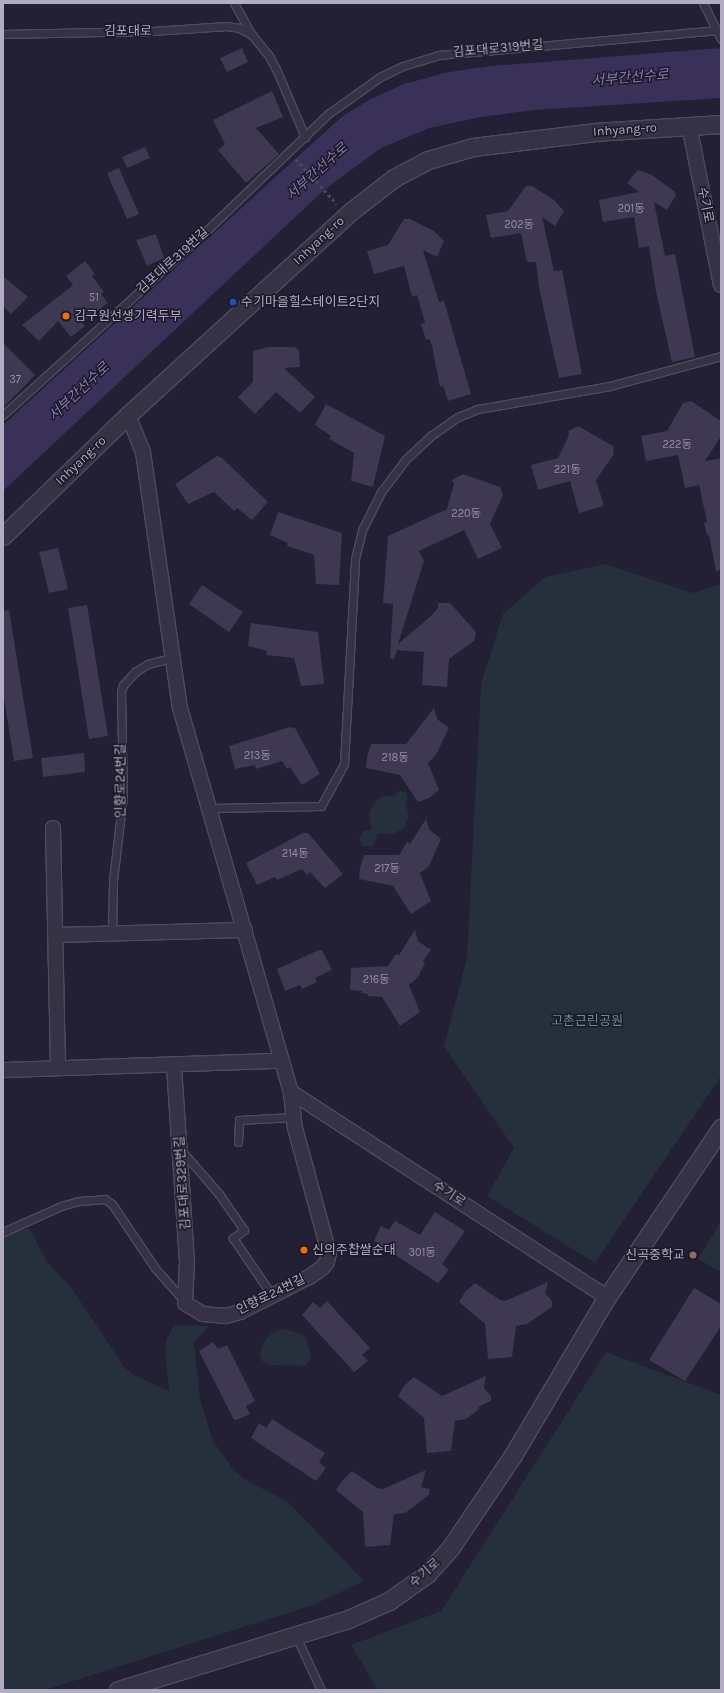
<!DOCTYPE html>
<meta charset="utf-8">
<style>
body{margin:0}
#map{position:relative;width:724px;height:1693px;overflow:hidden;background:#231f34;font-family:Karla,"Noto Sans KR",sans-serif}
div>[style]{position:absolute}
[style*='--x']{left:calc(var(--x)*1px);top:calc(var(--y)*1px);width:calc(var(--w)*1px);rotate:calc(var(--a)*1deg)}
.green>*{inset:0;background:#262f3c}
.water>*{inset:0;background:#3a3158}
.building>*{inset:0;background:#3e3852}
.path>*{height:2.5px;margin-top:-1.25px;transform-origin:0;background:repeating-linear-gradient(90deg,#454a59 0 3px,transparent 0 6px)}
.roads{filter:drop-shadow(1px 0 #4f4a5d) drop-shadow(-1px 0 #4f4a5d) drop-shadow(0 1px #4f4a5d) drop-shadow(0 -1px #4f4a5d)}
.service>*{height:7px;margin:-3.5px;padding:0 3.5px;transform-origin:3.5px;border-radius:3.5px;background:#363245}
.minor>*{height:14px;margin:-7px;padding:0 7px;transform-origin:7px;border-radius:7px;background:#363245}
.tertiary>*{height:17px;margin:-8.5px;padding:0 8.5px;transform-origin:8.5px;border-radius:8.5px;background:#363245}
.dots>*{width:11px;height:11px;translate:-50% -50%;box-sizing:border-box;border:2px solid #1c1829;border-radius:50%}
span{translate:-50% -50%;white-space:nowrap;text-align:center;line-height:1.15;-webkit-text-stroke:3px #1c1829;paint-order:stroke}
.number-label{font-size:11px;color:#958fa6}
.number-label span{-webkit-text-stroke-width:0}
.street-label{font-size:13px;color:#b2acc2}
.poi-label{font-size:13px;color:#b2acc2}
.left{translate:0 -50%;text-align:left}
.right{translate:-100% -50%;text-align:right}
.park-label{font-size:13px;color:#65918b}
.water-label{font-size:14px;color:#877cae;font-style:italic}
.frame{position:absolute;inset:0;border:4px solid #b2acc2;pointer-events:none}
</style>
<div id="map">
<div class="green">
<i style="clip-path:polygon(605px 564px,693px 593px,721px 584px,721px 1076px,595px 1263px,487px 1196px,514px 1148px,444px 1047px,467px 957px,481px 684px,503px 614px,545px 577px)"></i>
<i style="clip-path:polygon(399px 791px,406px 792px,408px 798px,405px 803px,409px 816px,405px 827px,393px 834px,378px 833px,373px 846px,362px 846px,359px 837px,363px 831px,372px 829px,369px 814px,374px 803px,383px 796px,394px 796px)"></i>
<i style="clip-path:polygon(721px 1221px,721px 1272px,698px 1259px)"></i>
<i style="clip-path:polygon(22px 1229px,30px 1229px,47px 1262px,70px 1286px,125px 1368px,134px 1375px,169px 1391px,165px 1351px,166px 1340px,174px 1325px,209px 1326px,194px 1342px,200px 1399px,213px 1441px,234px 1470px,244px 1479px,288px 1502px,364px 1581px,313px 1605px,45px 1690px,3px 1690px,3px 1237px)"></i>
<i style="clip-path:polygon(282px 1329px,300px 1333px,307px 1340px,311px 1357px,306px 1366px,270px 1365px,262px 1361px,260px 1353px,263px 1343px,272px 1333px)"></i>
<i style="clip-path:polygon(606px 1352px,721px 1395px,721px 1690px,378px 1690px,351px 1645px,441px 1611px)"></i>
</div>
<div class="water">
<i style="clip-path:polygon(721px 48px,721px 98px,534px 110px,481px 117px,429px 128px,381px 148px,324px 190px,3px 491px,3px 425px,314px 142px,343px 116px,371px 99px,404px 84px,449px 72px,491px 66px)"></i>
</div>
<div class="building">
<i style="clip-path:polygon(242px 48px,248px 62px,227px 72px,220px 58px)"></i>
<i style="clip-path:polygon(272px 91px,283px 117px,256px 128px,279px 154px,246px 183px,218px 150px,225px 144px,213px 120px)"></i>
<i style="clip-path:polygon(145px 147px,150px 158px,127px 168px,122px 157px)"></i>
<i style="clip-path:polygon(119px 168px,139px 214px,127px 219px,107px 173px)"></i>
<i style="clip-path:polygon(638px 170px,652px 175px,674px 191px,676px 195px,667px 210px,654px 202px,665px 256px,675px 254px,695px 357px,672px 362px,656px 292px,649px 246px,639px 248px,634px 217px,603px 222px,599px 200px,639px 192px,627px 183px)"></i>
<i style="clip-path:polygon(526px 186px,532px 186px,554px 200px,564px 211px,555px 226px,542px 217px,554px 271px,562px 270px,582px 374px,559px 378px,539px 288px,536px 262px,527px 262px,521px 233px,491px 238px,486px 215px,508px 211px)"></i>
<i style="clip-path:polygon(404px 219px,410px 219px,434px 231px,444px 241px,437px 257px,423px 250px,439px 302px,444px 301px,471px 394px,448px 401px,443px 386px,440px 387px,432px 346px,429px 339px,426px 340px,421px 324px,425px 323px,417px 295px,412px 297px,404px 266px,374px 274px,367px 251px,388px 245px)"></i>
<i style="clip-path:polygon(156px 234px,164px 258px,147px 266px,136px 240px)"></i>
<i style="clip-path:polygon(85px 261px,95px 274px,92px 276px,104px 292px,101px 294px,108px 303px,82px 322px,85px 326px,71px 337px,58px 321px,39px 341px,22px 325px,73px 285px,66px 276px)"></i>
<i style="clip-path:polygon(3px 276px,28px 297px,11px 314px,3px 306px)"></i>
<i style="clip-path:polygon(3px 343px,35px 375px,3px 408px)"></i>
<i style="clip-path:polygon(268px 347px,295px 347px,299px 350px,300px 367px,284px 368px,315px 397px,300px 413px,276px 392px,255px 414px,238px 397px,253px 382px,253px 351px)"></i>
<i style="clip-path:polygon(691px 401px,721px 421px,721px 436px,705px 461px,721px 458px,721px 570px,716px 571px,709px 535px,707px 536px,704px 523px,707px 522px,699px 485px,685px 488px,678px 455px,646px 461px,641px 436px,667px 431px,683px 403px)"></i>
<i style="clip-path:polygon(326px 404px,385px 436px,373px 487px,351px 481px,354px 453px,329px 439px,331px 436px,315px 425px)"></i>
<i style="clip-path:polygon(578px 426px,613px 446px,614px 454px,596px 480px,604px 506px,579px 513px,570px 481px,538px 490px,531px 465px,558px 458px,569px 435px,568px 431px)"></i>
<i style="clip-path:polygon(217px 456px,222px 458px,268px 502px,252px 520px,237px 508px,234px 511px,214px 492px,188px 504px,175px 484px)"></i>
<i style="clip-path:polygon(463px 474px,500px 487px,503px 495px,490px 524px,502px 548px,478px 559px,464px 530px,419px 551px,424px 561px,398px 644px,431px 616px,438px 608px,438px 603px,450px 603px,476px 632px,474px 641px,449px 659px,447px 687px,422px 685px,424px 652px,397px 650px,394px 659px,390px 658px,393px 604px,383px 603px,388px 536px,447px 509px,454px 484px,452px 480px)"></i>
<i style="clip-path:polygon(278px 512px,342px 533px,339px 585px,316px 584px,314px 555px,287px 546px,288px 543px,270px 535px)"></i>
<i style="clip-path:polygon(58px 548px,68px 589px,49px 593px,39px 552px)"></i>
<i style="clip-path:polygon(202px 585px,243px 612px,229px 632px,189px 604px)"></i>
<i style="clip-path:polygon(87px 605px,108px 736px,89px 739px,68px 608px)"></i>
<i style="clip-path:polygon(9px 610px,33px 758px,14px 761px,3px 692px,3px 611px)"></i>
<i style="clip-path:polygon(251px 623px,318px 632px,324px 684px,301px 686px,294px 658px,266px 655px,267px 651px,248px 646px)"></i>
<i style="clip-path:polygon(434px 708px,437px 719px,449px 728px,436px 755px,428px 763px,439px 790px,429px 798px,418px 802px,400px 775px,366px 768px,367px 757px,371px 744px,406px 744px)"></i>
<i style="clip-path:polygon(290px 727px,295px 728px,320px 774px,302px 785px,290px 767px,287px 769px,282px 761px,256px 769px,255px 765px,235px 769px,229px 746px)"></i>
<i style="clip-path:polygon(84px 753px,85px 772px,43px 777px,41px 758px)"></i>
<i style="clip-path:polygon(426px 819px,429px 829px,441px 839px,429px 866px,420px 873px,431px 901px,411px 914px,393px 886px,359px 879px,360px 868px,364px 855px,399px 855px,407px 842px,410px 844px)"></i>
<i style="clip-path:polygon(303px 833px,308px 833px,343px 874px,325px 888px,310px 872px,307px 875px,302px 869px,277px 880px,275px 877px,257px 885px,246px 863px)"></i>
<i style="clip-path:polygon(415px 930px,418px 941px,431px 950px,423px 961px,425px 963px,418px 977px,409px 985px,420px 1012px,400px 1026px,382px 997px,368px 996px,368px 994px,361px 993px,362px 991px,350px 990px,351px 968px,388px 966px,396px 954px,399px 955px)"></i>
<i style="clip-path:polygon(319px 950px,322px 950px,332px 970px,315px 978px,317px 982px,302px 989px,300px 985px,285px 991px,277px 969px)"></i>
<i style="clip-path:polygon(435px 1212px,465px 1231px,442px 1264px,449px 1270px,438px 1283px,374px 1241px,381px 1226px,389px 1230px,395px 1221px,420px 1235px)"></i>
<i style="clip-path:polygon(548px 1282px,545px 1293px,552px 1301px,552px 1307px,527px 1324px,516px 1326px,512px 1357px,488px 1359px,485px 1324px,459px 1302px,465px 1292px,475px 1283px,500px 1300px,505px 1301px)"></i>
<i style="clip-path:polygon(694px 1288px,721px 1304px,721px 1326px,685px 1381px,649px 1360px)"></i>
<i style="clip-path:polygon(327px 1301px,370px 1348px,362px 1355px,368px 1361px,354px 1372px,302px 1315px,313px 1302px,320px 1308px)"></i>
<i style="clip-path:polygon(213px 1342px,218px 1349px,227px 1345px,255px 1401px,246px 1406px,250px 1414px,239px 1419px,234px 1420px,199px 1351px)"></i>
<i style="clip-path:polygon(486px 1376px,484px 1388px,491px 1396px,491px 1401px,478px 1407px,479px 1409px,466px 1419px,455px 1421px,451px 1451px,427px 1453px,424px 1418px,398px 1396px,404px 1386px,414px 1377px,442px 1396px)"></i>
<i style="clip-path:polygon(272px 1419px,325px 1453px,319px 1462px,326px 1468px,316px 1481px,251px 1438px,259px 1423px,266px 1428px)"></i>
<i style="clip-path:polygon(426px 1470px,421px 1487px,430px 1489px,429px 1495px,405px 1513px,394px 1514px,390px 1545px,365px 1547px,363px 1512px,336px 1490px,343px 1480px,352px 1471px,377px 1488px,383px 1489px)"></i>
</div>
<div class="path">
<i style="--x:296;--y:159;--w:61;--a:47.7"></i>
</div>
<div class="roads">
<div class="service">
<i style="--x:234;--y:3;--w:37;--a:61"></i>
<i style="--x:252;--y:35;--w:27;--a:51"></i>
<i style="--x:269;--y:56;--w:17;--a:62"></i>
<i style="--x:277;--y:71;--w:72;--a:67"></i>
<i style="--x:703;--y:3;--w:40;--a:63.4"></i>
<i style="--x:3;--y:34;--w:149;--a:-1.2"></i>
<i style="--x:152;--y:31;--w:75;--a:-3.8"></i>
<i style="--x:227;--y:26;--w:12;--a:9"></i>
<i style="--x:239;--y:28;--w:15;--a:28"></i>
<i style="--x:3;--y:415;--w:275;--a:-42.2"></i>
<i style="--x:207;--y:230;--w:168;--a:-43.8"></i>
<i style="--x:328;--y:114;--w:64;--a:-35.4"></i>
<i style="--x:380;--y:77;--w:25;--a:-26"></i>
<i style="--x:403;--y:66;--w:38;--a:-17"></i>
<i style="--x:439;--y:55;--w:283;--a:-5.1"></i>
<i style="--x:210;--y:808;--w:111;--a:-1"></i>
<i style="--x:321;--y:806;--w:48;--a:-61.3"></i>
<i style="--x:344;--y:764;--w:205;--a:-86.9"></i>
<i style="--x:355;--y:559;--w:32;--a:-76"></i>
<i style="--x:363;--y:528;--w:40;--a:-63.4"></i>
<i style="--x:381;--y:492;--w:41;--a:-52.9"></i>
<i style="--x:406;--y:459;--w:35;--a:-43"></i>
<i style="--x:432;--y:435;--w:32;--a:-35"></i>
<i style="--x:458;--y:417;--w:22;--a:-22"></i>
<i style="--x:478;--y:409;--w:134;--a:-9.9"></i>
<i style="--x:610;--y:386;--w:115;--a:-15.1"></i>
<i style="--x:112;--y:934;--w:54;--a:-88.9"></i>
<i style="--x:113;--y:880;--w:85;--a:-83.2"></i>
<i style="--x:123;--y:796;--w:104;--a:-91.1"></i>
<i style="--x:121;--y:692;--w:7;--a:-74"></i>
<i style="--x:123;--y:685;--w:18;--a:-47"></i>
<i style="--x:135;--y:672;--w:15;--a:-32"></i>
<i style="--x:148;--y:664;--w:24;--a:-15"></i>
<i style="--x:238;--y:1142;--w:22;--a:-87"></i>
<i style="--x:239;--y:1120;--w:54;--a:-3.2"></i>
<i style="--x:181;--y:1150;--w:58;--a:49.2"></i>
<i style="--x:219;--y:1194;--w:44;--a:55.2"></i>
<i style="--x:244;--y:1230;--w:14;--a:144"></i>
<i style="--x:233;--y:1238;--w:68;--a:55.8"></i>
<i style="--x:3;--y:1232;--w:64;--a:-24.1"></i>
<i style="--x:61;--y:1206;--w:18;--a:-16"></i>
<i style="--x:78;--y:1201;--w:27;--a:-4"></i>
<i style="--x:105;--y:1199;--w:9;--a:36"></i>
<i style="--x:112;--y:1204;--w:77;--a:56.1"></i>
<i style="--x:155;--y:1268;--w:44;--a:48.7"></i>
<i style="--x:295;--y:1634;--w:62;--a:65.1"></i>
</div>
<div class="minor">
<i style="--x:689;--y:125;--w:163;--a:78.7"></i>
<i style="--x:128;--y:415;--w:40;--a:68"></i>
<i style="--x:143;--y:452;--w:259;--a:81.8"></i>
<i style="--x:180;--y:708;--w:400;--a:73.9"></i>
<i style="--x:291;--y:1092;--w:36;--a:84"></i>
<i style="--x:295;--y:1128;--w:130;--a:74.8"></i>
<i style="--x:329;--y:1253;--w:9;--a:103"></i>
<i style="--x:327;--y:1262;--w:8;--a:130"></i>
<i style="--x:322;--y:1268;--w:16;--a:145"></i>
<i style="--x:309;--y:1277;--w:77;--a:153.1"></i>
<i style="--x:240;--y:1312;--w:15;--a:164"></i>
<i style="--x:226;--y:1316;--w:23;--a:-175"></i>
<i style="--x:203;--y:1314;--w:21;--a:-149"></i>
<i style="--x:185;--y:1303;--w:41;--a:-87.2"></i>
<i style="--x:187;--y:1262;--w:198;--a:-93.8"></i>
<i style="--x:53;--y:828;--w:240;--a:88.8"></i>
<i style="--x:55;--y:935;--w:190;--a:-1.5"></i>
<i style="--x:3;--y:1070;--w:278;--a:-1.9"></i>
<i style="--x:291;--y:1092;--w:377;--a:33"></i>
</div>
<div class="tertiary">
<i style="--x:3;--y:536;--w:174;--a:-44.1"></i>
<i style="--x:128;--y:415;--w:301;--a:-42.4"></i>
<i style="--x:350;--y:212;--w:56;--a:-37.7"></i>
<i style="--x:394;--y:178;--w:38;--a:-28"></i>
<i style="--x:428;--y:160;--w:47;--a:-16.1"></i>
<i style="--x:473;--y:147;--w:123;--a:-7"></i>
<i style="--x:595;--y:132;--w:126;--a:-3.6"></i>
<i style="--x:118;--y:1690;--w:239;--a:-17.1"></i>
<i style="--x:346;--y:1620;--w:47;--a:-23.8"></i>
<i style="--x:389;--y:1601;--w:47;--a:-35.4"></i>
<i style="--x:427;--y:1574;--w:36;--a:-48"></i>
<i style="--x:451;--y:1547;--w:111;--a:-56"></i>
<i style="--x:513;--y:1455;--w:184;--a:-59.3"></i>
<i style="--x:607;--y:1297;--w:204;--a:-56"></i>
</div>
</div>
<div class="dots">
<i style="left:233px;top:302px;background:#1a4fb4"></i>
<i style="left:66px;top:316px;background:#e8710a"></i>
<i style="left:304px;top:1250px;background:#e8710a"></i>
<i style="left:693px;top:1255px;background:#8d6e63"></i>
</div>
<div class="number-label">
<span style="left:631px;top:209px">201동</span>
<span style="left:519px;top:225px">202동</span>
<span style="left:94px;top:298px">51</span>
<span style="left:15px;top:380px">37</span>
<span style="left:677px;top:445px">222동</span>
<span style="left:567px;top:470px">221동</span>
<span style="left:466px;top:514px">220동</span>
<span style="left:257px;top:756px">213동</span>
<span style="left:395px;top:758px">218동</span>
<span style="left:295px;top:854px">214동</span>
<span style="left:387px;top:869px">217동</span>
<span style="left:376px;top:980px">216동</span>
<span style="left:422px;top:1253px">301동</span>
</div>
<div class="street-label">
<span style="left:128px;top:31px">김포대로</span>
<span style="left:498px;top:49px;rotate:-5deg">김포대로319번길</span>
<span style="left:625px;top:130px;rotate:-4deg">Inhyang-ro</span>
<span style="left:705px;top:205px;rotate:79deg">수기로</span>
<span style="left:319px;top:241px;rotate:-43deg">Inhyang-ro</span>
<span style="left:173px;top:261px;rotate:-42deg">김포대로319번길</span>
<span style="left:81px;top:461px;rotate:-44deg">Inhyang-ro</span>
<span style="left:121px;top:781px;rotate:-90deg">인향로24번길</span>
<span style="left:183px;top:1183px;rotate:-94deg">김포대로329번길</span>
<span style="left:449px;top:1194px;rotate:33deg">수기로</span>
<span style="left:271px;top:1295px;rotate:-26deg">인향로24번길</span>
<span style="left:425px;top:1573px;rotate:-42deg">수기로</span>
</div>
<div class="poi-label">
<span class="left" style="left:241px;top:302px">수기마을힐스테이트2단지</span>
<span class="left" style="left:74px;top:316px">김구원선생기력두부</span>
<span class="left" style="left:312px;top:1250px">신의주찹쌀순대</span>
<span class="right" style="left:685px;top:1255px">신곡중학교</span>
</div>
<div class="park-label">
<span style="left:587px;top:1021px">고촌근린공원</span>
</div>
<div class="water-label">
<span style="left:630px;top:78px;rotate:-5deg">서부간선수로</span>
<span style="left:317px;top:172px;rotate:-42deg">서부간선수로</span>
<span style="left:79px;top:392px;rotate:-43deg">서부간선수로</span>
</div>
<div class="frame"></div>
</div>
